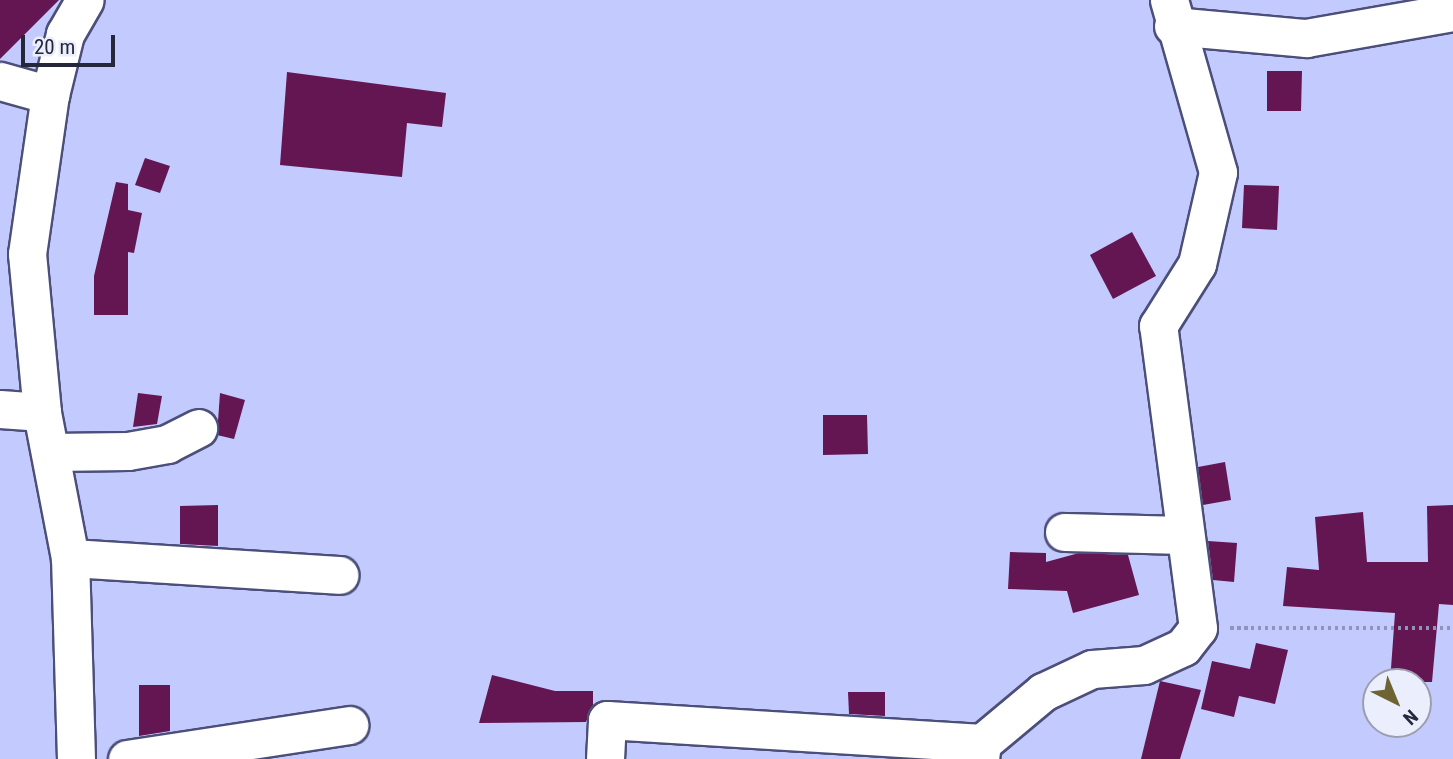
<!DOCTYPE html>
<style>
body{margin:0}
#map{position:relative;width:1453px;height:759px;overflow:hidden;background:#c3cafd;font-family:"Roboto Condensed",sans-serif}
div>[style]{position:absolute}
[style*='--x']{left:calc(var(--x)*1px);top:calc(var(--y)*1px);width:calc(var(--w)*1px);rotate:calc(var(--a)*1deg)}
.building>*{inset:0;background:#641652}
.path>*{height:4.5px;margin-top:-2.25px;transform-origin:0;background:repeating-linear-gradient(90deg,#8e94bc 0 3.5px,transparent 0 7px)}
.roads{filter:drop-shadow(2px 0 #4b4f7a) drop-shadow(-2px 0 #4b4f7a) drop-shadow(0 2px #4b4f7a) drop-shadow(0 -2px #4b4f7a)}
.minor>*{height:37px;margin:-18.5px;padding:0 18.5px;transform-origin:18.5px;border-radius:18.5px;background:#fff}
span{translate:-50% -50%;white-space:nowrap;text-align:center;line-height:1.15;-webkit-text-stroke:7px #ebeefd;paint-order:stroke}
.north{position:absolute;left:1362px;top:668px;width:70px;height:70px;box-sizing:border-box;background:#ebeefd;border:2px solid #9c9eaf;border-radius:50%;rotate:137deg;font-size:19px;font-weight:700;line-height:28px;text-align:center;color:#25273b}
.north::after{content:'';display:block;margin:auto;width:24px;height:32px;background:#6e6431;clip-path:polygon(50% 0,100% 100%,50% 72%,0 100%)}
.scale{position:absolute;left:21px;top:35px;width:94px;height:32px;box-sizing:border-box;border:4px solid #25273b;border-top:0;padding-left:9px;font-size:21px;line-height:24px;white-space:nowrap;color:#25273b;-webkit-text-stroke:5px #ebeefd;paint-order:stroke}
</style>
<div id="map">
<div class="building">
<i style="clip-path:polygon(0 0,59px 0,0 59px)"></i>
<i style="clip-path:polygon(1267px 71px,1302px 71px,1301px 111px,1267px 111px)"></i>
<i style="clip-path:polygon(287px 72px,446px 93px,442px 127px,407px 123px,402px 177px,280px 165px)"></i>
<i style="clip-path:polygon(145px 158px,170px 166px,160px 193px,135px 185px)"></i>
<i style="clip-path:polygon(116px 182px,128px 184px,128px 210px,142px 213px,134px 253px,128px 252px,128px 315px,94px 315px,94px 276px)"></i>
<i style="clip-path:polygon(1244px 185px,1279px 186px,1277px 230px,1242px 228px)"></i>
<i style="clip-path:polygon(1132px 232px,1156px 276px,1113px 299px,1090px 255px)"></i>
<i style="clip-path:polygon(138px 393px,162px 396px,157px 424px,133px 427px)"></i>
<i style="clip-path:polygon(220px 393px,245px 400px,234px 439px,217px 435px)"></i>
<i style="clip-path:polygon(823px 415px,867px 415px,868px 454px,823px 455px)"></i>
<i style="clip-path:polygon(1225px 462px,1231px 500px,1203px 505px,1198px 467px)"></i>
<i style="clip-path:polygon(218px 505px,218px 546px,180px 544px,180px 506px)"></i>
<i style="clip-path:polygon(1453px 505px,1453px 605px,1439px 604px,1432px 682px,1390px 682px,1395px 613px,1283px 606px,1287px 567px,1319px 570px,1315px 517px,1363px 512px,1367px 562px,1428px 562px,1427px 506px)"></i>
<i style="clip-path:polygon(1208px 541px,1237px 543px,1234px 582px,1213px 580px)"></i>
<i style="clip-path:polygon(1010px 552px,1046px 553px,1046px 562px,1079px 553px,1128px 555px,1139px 595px,1073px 613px,1067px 591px,1008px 589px)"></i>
<i style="clip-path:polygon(1256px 643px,1288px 650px,1275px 704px,1239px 696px,1234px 717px,1201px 709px,1212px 661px,1250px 669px)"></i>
<i style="clip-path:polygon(492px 675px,555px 691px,593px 691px,593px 705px,586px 722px,479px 723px)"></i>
<i style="clip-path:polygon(1160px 681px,1201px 690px,1180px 759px,1141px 759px)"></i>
<i style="clip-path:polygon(139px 685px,170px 685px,170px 731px,139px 736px)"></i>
<i style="clip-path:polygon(848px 692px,885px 692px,885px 716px,849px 714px)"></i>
</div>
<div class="path">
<i style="--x:1230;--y:628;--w:223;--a:0"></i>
</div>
<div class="roads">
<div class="minor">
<i style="--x:1173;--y:26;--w:134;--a:5.2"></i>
<i style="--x:1306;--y:38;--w:149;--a:-10"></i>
<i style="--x:0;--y:81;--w:52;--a:15.6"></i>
<i style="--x:0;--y:409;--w:42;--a:4.1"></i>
<i style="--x:50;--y:452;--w:78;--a:-0.7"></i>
<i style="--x:128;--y:451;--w:40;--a:-10"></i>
<i style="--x:167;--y:444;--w:35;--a:-27"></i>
<i style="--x:1064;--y:532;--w:121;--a:1.4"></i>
<i style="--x:70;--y:558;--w:270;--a:3.6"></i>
<i style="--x:76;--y:759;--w:201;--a:-91.7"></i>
<i style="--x:70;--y:558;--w:149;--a:-100.9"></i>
<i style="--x:42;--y:412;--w:159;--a:-95.4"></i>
<i style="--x:27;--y:254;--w:161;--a:-81.8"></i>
<i style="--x:50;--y:95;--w:63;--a:-76.2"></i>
<i style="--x:65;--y:34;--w:39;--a:-60"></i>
<i style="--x:127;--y:759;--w:225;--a:-8.7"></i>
<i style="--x:605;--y:759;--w:39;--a:-87"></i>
<i style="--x:607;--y:720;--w:376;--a:3.5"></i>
<i style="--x:980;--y:759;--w:16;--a:-83"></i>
<i style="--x:982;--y:743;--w:80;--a:-39.9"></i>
<i style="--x:1043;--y:692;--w:54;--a:-25.1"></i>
<i style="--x:1092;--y:669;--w:52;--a:-4.4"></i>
<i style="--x:1144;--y:665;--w:43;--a:-24.8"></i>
<i style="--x:1183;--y:647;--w:24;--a:-52"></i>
<i style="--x:1198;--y:628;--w:305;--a:-97.5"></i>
<i style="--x:1158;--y:326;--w:73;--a:-57.8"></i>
<i style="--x:1197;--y:264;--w:94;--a:-77.1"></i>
<i style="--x:1218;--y:172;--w:179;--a:-105.9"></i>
</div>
</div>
<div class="north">N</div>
<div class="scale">20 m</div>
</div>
